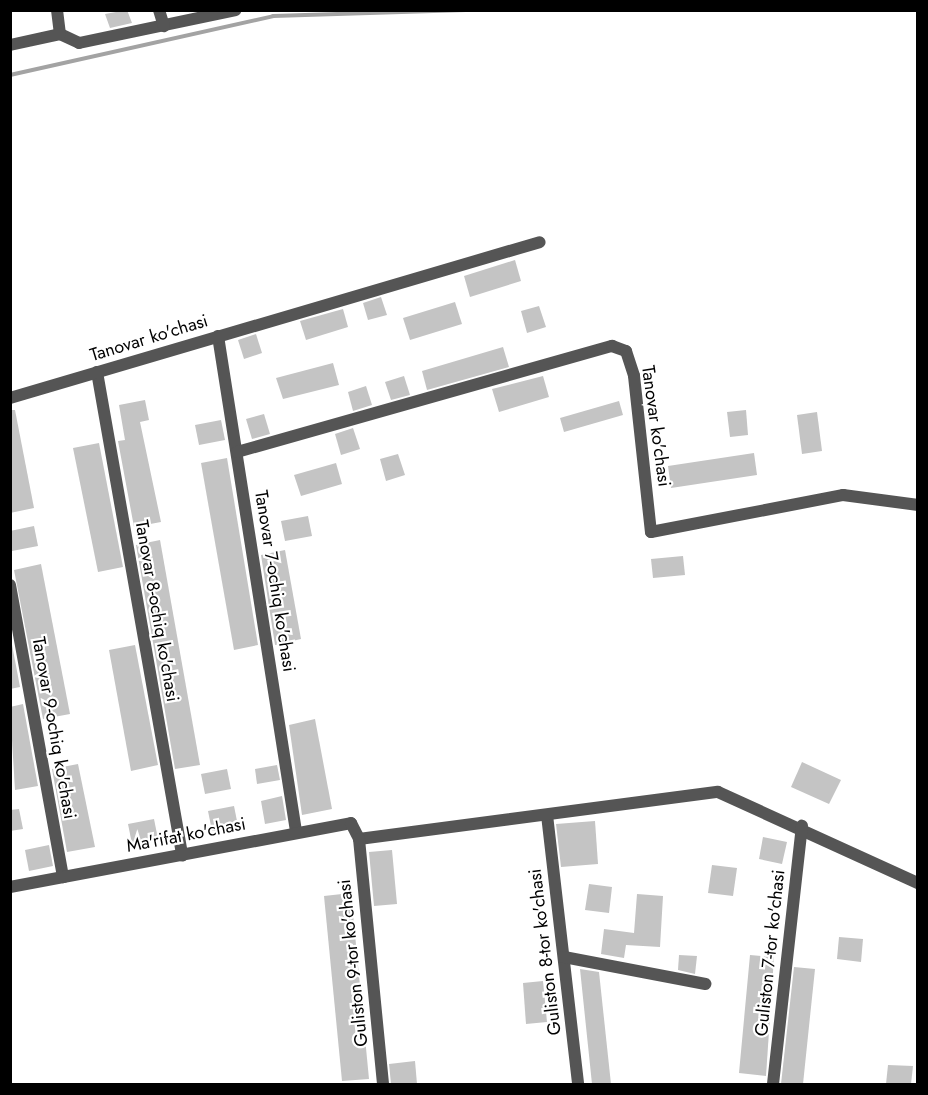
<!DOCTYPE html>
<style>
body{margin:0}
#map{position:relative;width:928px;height:1095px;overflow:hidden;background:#fff;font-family:Jost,sans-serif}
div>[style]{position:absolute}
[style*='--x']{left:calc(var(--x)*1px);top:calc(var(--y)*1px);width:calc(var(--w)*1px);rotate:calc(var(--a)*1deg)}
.stream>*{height:4px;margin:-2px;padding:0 2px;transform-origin:2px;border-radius:2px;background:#a3a3a3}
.building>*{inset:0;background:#c4c4c4}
.street>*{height:12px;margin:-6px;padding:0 6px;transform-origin:6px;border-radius:6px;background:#555}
span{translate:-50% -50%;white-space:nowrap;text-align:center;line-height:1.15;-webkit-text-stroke:4.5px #fff;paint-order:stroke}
.street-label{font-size:18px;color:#000}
.frame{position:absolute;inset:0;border:12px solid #000;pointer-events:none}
</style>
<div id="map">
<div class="stream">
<i style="--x:10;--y:75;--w:270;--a:-12.6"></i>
<i style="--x:273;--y:16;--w:193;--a:-1.8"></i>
</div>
<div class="building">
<i style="clip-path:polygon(127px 10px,132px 23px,110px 28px,105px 14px)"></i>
<i style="clip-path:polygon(515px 260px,521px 281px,470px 297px,464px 276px)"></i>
<i style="clip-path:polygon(381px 297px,387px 315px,368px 320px,363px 303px)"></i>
<i style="clip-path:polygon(455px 302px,462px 324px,410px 340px,403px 318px)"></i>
<i style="clip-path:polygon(539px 306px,546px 327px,527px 333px,521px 311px)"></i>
<i style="clip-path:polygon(343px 309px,348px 327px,306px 340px,300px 321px)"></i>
<i style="clip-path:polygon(256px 334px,262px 353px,244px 359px,238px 340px)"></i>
<i style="clip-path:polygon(503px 347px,509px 367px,427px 390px,422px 371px)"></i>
<i style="clip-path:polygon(333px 363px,339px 385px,283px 399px,276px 378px)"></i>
<i style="clip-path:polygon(404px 376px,410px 395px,391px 400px,385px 382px)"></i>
<i style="clip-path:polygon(543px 376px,549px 397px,499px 412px,492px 389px)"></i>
<i style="clip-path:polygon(366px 386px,372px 405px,353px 411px,348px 392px)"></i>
<i style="clip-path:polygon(145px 400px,149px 420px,140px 422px,161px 522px,134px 527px,118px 441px,125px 440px,119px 405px)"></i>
<i style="clip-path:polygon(619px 401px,623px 415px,564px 432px,560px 418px)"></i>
<i style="clip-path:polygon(10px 410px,15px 410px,34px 508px,10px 513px)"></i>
<i style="clip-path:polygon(746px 410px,748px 435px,730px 437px,727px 412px)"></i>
<i style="clip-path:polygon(817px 412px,822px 451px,802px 454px,797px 415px)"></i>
<i style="clip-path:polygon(264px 414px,270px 434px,252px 439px,246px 419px)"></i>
<i style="clip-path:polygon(221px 420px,225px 440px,199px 445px,195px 425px)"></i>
<i style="clip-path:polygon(353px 428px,360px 449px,341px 455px,335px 434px)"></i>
<i style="clip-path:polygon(99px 443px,123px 567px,98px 572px,73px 448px)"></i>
<i style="clip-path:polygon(754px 453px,757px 475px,671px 488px,668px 466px)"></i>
<i style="clip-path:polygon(398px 454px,405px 475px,386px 481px,380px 459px)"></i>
<i style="clip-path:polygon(227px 458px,258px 645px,234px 650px,201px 463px)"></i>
<i style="clip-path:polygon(336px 463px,342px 484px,301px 496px,294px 475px)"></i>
<i style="clip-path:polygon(308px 516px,312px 536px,285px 541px,281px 521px)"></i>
<i style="clip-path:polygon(34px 526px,38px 546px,12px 551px,10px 531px)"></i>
<i style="clip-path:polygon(160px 540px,200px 765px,175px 769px,136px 545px)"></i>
<i style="clip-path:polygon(285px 550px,301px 639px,275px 645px,261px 555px)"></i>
<i style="clip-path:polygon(683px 556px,685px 575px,653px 578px,651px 559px)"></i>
<i style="clip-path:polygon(41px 564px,70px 714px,43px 719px,14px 570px)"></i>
<i style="clip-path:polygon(10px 634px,20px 687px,10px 689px)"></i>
<i style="clip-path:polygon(135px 645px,158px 765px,131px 771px,109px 650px)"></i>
<i style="clip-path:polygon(23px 704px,38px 786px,15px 790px,10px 707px)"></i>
<i style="clip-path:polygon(315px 719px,332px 809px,302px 815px,289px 725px)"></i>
<i style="clip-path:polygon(802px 762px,841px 780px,829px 804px,791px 787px)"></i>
<i style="clip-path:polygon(78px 764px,95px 847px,67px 852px,52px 769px)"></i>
<i style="clip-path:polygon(277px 765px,280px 780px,257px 784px,255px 769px)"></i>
<i style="clip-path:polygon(227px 769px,231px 789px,205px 794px,201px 774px)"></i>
<i style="clip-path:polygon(282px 796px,286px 820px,265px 824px,261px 801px)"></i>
<i style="clip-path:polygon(234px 806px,238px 826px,212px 831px,208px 811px)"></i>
<i style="clip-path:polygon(19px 809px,23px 829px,10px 831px,10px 810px)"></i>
<i style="clip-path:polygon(154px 819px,158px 839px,132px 844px,128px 824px)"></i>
<i style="clip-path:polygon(595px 821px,598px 864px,561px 867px,556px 824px)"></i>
<i style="clip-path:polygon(763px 837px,787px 842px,782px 864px,759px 859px)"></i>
<i style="clip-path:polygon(49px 845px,53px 866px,29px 871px,25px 850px)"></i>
<i style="clip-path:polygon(392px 850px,397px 904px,374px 906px,369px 852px)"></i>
<i style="clip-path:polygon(712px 865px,737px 868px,733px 896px,708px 893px)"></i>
<i style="clip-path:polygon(589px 884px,612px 887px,609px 913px,585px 910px)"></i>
<i style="clip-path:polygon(351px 893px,369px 1079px,342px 1081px,324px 896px)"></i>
<i style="clip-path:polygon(637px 894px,663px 896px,660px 947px,626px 945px,624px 958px,601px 954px,604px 929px,634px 933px)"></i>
<i style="clip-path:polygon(839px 937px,863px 939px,861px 962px,837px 959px)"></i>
<i style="clip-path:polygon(679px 955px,697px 956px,695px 974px,678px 970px)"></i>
<i style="clip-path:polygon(750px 955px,774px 957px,766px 1076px,739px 1073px)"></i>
<i style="clip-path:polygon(794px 967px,815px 969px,803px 1084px,781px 1084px)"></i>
<i style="clip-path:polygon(580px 969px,599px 972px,611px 1084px,592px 1084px)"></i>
<i style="clip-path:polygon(543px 981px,547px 1022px,526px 1024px,523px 983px)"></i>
<i style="clip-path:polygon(415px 1061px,417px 1084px,391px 1084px,389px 1064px)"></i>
<i style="clip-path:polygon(888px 1065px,913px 1066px,911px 1084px,886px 1084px)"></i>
</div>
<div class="street">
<i style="--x:57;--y:10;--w:24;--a:83"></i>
<i style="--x:60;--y:34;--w:21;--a:25"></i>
<i style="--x:79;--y:43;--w:160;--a:-11.9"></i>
<i style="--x:159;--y:10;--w:17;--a:73"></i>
<i style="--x:10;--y:45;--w:51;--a:-12.4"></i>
<i style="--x:218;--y:336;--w:501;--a:81.05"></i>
<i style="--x:97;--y:372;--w:491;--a:80"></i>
<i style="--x:10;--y:398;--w:552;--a:-16.4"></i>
<i style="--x:237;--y:452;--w:390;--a:-15.8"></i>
<i style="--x:612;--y:346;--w:15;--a:20"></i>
<i style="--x:626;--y:351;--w:26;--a:72"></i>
<i style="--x:634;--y:376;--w:157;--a:83.8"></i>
<i style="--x:651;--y:532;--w:196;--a:-10.9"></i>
<i style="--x:843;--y:495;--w:76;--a:7.6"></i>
<i style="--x:10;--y:585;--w:297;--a:79.7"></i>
<i style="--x:547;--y:815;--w:271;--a:83.4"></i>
<i style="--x:359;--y:839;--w:362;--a:-7.5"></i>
<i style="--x:718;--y:792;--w:220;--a:24.5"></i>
<i style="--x:10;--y:887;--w:347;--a:-10.6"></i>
<i style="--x:351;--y:823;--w:18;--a:63"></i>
<i style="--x:359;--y:839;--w:246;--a:84.4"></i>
<i style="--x:564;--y:957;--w:144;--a:10.8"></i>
<i style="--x:773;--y:1084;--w:260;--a:-83.6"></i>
</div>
<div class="street-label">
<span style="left:149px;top:338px;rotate:-17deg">Tanovar ko'chasi</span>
<span style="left:656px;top:426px;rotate:82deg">Tanovar ko'chasi</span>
<span style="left:275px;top:581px;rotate:81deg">Tanovar 7-ochiq ko'chasi</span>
<span style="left:157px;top:611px;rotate:80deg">Tanovar 8-ochiq ko'chasi</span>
<span style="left:54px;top:728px;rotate:80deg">Tanovar 9-ochiq ko'chasi</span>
<span style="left:186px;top:835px;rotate:-11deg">Ma'rifat ko'chasi</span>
<span style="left:545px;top:952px;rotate:-97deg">Guliston 8-tor ko'chasi</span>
<span style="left:770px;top:953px;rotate:-84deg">Guliston 7-tor ko'chasi</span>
<span style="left:353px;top:963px;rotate:-96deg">Guliston 9-tor ko'chasi</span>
</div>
<div class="frame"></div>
</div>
